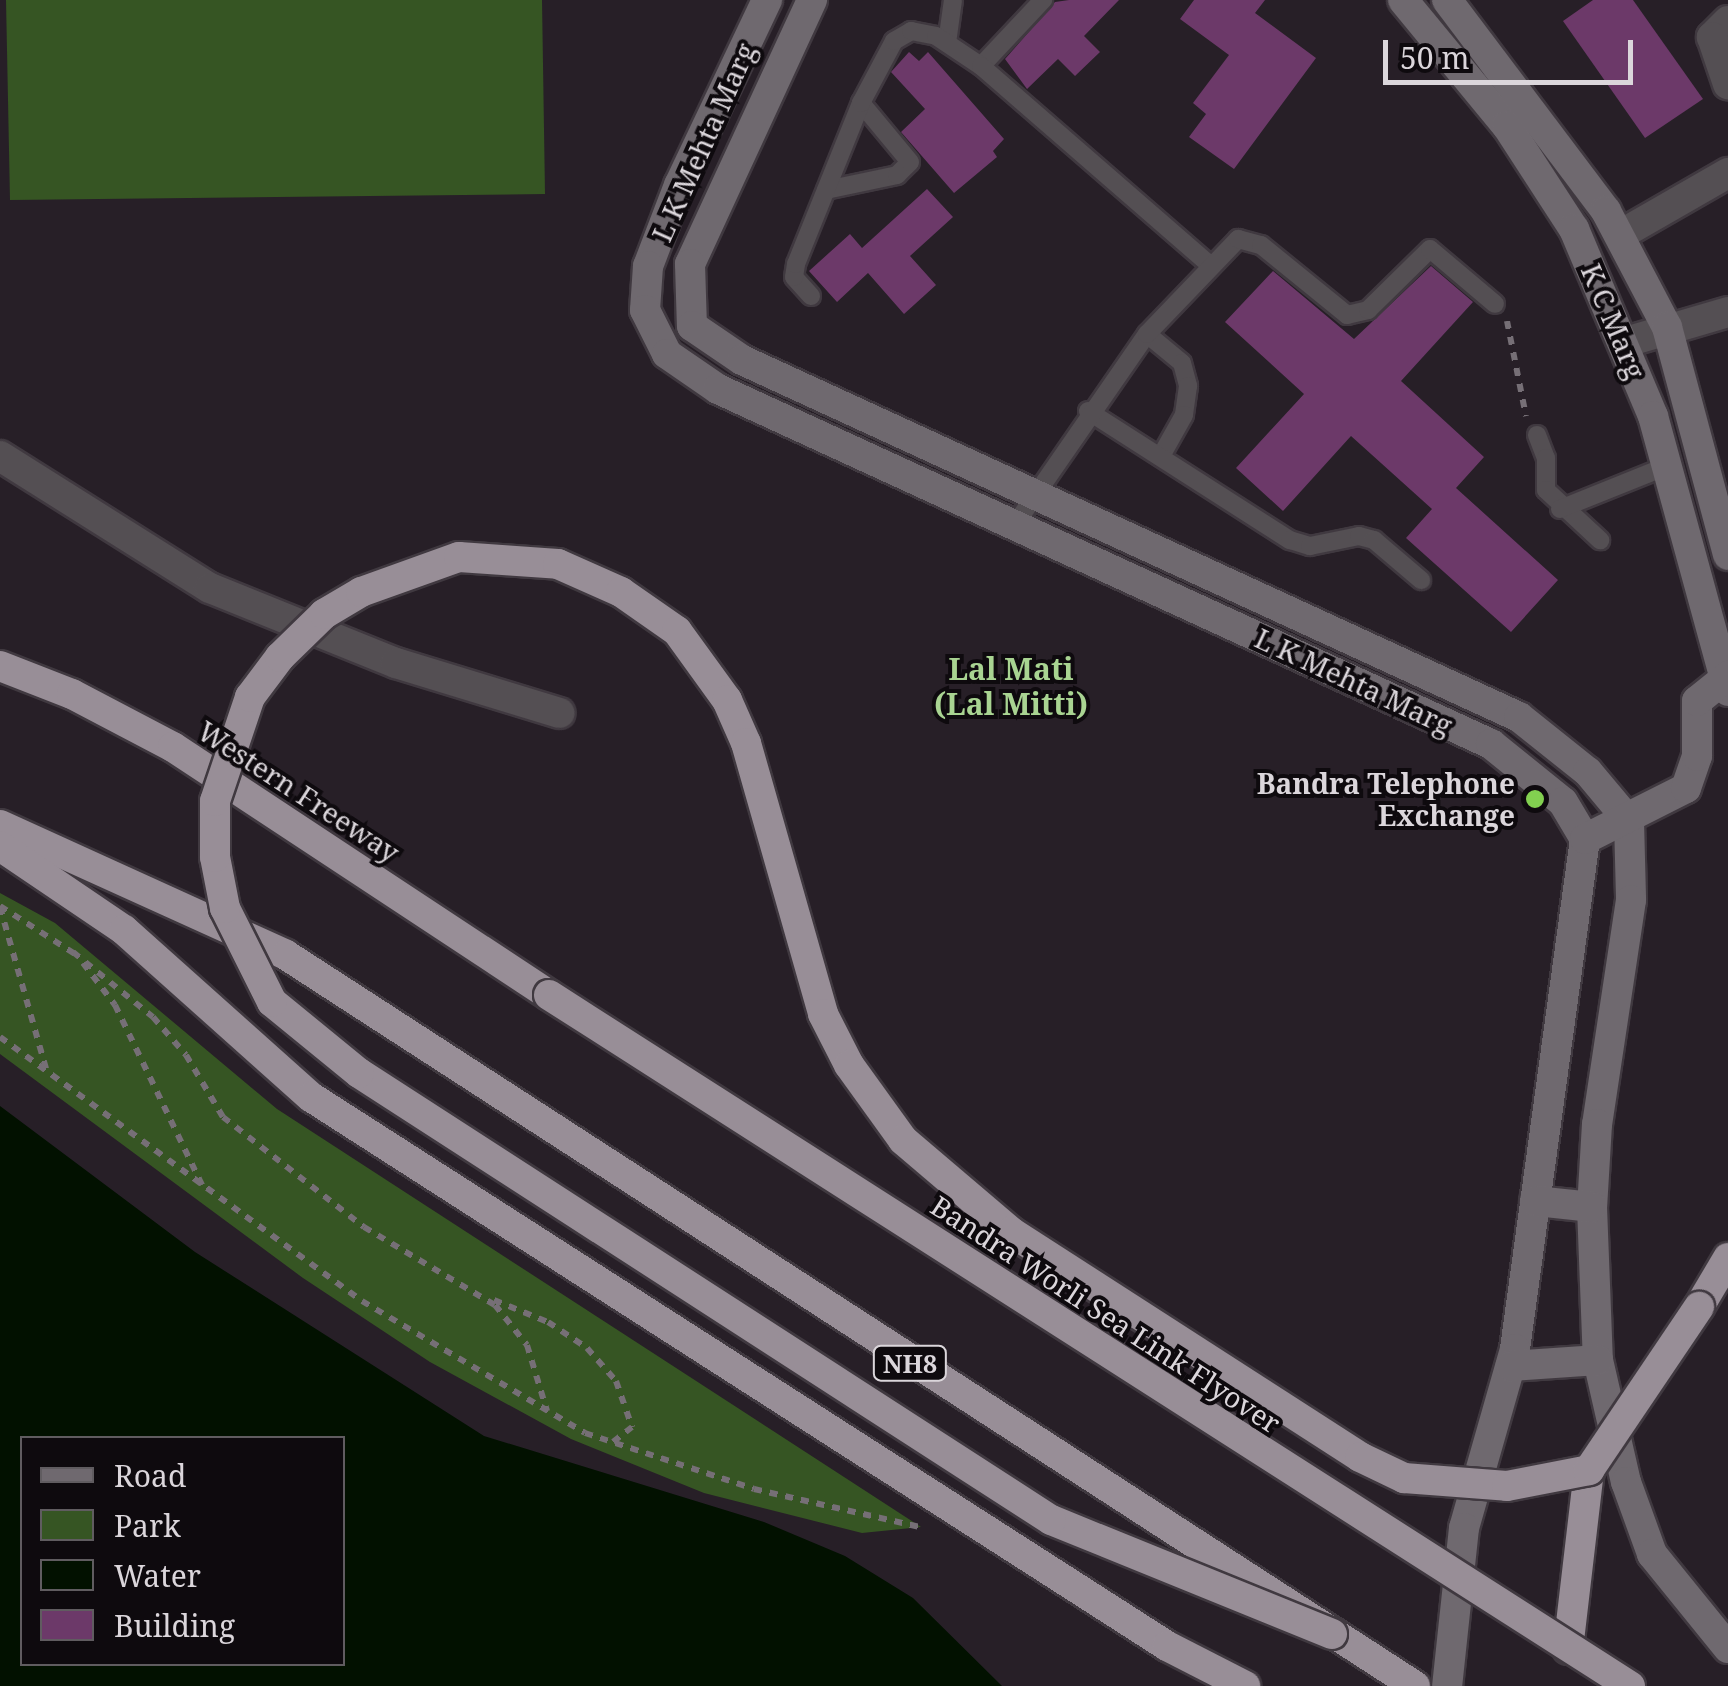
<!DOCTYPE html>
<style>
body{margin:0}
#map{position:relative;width:1728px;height:1686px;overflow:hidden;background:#271f27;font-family:"Noto Serif",serif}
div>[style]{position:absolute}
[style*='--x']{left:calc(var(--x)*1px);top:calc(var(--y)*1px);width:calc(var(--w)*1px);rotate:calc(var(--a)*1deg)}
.green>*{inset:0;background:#365523}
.water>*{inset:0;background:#021100}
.building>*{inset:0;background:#6c3969}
.path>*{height:6px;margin-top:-3px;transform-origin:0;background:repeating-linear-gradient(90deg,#766f76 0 8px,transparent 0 16px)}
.roads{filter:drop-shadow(2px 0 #403940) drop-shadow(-2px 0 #403940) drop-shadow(0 2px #403940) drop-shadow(0 -2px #403940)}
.lane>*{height:18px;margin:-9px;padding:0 9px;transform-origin:9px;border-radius:9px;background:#544f53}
.street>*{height:30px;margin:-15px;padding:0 15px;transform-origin:15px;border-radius:15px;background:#544f53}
.secondary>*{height:30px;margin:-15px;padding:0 15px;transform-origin:15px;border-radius:15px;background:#6f696f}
.highway>*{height:30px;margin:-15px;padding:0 15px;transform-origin:15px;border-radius:15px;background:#988e97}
.bridges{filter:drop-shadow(2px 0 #403940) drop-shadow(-2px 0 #403940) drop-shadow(0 2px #403940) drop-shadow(0 -2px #403940)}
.highway-bridge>*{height:30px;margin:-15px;padding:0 15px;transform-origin:15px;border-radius:15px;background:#988e97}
.dots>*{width:28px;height:28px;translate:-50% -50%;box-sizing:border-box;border:5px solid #0e0a0e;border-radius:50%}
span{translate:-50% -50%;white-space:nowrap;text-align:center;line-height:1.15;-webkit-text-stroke:8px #0e0a0e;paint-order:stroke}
.shield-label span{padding:2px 8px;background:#0e0a0e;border:2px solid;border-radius:8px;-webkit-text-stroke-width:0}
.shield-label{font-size:25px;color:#dbd6db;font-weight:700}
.street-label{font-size:28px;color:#dbd6db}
.poi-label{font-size:28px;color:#dbd6db;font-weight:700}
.right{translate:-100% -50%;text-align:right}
.neighbourhood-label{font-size:30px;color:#a9d492;font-weight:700}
.legend{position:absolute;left:20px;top:1436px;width:325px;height:230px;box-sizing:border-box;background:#0e0a0e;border:2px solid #605c60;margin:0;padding:12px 18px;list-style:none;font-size:30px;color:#dbd6db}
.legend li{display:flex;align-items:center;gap:20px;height:50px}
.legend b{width:50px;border:2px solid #605c60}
.scale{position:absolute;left:1383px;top:40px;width:250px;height:45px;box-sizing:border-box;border:5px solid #dbd6db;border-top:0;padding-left:12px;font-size:30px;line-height:35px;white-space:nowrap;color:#dbd6db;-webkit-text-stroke:8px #0e0a0e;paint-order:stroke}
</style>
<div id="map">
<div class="green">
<i style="clip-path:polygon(6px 0,542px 0,545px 194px,10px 200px)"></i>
<i style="clip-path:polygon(0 893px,55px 923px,277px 1109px,921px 1527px,862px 1533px,704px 1493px,571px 1439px,430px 1362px,303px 1278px,0 1054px)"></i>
</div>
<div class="water">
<i style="clip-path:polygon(evenodd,0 1106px,195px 1252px,484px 1436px,764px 1522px,845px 1556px,913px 1598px,1002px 1686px,0 1686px,0 1106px,22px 1438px,342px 1438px,342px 1664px,22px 1664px,22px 1438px)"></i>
</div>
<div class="building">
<i style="clip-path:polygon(1069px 0,1119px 0,1084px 36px,1100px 52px,1075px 76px,1058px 59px,1027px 89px,1005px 59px,1055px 2px)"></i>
<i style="clip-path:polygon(1194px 0,1265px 0,1255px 13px,1316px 58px,1234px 169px,1189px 137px,1206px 114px,1193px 103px,1229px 55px,1180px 19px)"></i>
<i style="clip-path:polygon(1593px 0,1633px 0,1703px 99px,1645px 138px,1563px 21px)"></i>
<i style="clip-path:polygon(909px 52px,919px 61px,928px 52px,1004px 139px,993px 151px,997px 157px,954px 193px,901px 132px,925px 109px,891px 72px)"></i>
<i style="clip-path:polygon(927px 189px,953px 217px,910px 256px,936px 285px,904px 314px,868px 273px,837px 302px,809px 271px,850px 234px,862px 248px)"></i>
<i style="clip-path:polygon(1431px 266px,1473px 302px,1401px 381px,1484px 457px,1456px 488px,1558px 580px,1511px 632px,1406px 538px,1432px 509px,1351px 436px,1283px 511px,1236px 468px,1304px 394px,1225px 322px,1273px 271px,1354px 339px)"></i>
</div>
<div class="path">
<i style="--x:1507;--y:321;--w:97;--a:78.7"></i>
<i style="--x:0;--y:906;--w:89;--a:32.6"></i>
<i style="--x:0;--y:907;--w:168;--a:74.1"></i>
<i style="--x:73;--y:952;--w:103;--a:39.1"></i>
<i style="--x:153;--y:1017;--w:50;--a:49"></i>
<i style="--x:186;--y:1055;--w:72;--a:59.2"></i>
<i style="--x:223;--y:1117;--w:179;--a:38"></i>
<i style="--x:364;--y:1227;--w:152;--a:30.8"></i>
<i style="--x:495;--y:1305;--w:51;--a:51.3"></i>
<i style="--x:527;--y:1345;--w:69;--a:73.1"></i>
<i style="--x:83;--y:963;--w:53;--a:52.7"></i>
<i style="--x:115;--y:1005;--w:200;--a:64.2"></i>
<i style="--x:0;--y:1037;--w:448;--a:36.1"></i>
<i style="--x:362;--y:1301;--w:259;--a:30.6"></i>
<i style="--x:585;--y:1433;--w:178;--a:18.3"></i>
<i style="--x:754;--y:1489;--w:170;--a:12.9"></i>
<i style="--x:494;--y:1300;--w:58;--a:22.2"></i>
<i style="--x:548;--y:1322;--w:47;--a:33.7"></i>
<i style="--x:587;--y:1348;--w:44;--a:48.7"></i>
<i style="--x:616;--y:1381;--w:49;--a:70.8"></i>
<i style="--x:632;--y:1427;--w:24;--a:142"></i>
</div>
<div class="roads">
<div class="lane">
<i style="--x:947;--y:43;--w:43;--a:-82.1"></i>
<i style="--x:981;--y:66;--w:91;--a:-46.8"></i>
<i style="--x:826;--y:190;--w:73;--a:-11.9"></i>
<i style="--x:897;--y:175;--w:18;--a:-45"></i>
<i style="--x:910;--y:162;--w:77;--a:-129.7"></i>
<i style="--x:811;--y:296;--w:25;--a:-132"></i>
<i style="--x:794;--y:277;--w:13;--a:-81"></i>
<i style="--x:796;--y:264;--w:174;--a:-68"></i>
<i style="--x:861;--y:103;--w:70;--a:-62"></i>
<i style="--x:894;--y:41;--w:20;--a:-30"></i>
<i style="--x:911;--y:31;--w:25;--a:11"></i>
<i style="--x:936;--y:36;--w:54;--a:33.7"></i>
<i style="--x:981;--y:66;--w:303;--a:41"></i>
<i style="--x:1147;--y:334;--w:45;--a:39.6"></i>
<i style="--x:1182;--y:363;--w:24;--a:75"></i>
<i style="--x:1188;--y:386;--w:29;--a:98"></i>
<i style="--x:1184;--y:415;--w:47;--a:119.3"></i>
<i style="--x:1088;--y:411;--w:240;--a:32.6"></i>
<i style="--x:1290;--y:540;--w:21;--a:17"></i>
<i style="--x:1310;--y:546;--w:50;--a:-11.5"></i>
<i style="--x:1359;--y:536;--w:16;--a:15"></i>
<i style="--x:1374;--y:540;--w:62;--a:40.4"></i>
<i style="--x:1537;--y:435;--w:25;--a:69"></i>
<i style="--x:1546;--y:458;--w:32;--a:90"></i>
<i style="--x:1546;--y:490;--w:74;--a:42.8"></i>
<i style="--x:1560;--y:509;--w:115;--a:-21.9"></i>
<i style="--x:1014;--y:526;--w:234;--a:-55.3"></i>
<i style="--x:1147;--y:334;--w:132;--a:-46.2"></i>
<i style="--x:1238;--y:239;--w:24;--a:15"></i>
<i style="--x:1261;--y:245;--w:111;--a:39.1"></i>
<i style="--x:1347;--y:315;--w:22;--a:-13"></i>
<i style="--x:1368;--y:310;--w:87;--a:-44.5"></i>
<i style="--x:1430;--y:249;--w:85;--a:40.2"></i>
</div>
<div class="street">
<i style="--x:1728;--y:21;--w:23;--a:135"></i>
<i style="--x:1712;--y:37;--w:50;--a:71.2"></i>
<i style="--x:1620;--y:235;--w:125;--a:-29.9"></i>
<i style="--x:1626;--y:342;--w:106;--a:-16.4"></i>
<i style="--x:0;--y:456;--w:248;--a:32.2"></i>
<i style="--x:210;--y:588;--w:201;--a:22"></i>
<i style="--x:396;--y:663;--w:171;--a:17"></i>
</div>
<div class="secondary">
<i style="--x:767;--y:0;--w:205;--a:115.4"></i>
<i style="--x:679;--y:185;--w:87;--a:110.9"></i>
<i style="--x:648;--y:266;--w:44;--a:93.9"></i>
<i style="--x:645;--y:310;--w:49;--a:63.4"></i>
<i style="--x:667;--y:354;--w:62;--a:34.5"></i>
<i style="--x:718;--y:389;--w:851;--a:24.67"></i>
<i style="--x:1491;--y:744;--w:92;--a:38.9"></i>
<i style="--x:1563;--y:802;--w:43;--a:59.3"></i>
<i style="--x:1585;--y:839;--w:515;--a:97.82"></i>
<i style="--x:1515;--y:1349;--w:186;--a:105.9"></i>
<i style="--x:1464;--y:1528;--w:159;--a:96.1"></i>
<i style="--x:812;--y:0;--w:291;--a:114.8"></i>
<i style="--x:690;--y:264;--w:62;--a:88.2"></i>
<i style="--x:692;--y:326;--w:60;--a:34.2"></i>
<i style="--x:742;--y:360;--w:855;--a:24.68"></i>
<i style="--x:1519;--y:717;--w:88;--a:38.6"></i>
<i style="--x:1588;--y:772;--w:64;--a:50.1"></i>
<i style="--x:1629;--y:821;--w:79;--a:88.5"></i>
<i style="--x:1631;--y:900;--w:227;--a:98.6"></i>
<i style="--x:1597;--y:1124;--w:83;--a:93.4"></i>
<i style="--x:1592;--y:1207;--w:153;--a:87.8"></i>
<i style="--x:1598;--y:1360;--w:125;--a:77.1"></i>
<i style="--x:1626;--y:1482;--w:77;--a:70.1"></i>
<i style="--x:1652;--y:1554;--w:121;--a:51"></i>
<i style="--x:1403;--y:0;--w:163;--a:50.5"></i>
<i style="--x:1507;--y:126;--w:123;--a:57"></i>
<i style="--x:1574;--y:229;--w:203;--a:67.1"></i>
<i style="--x:1653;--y:416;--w:285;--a:74.7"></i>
<i style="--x:1447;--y:0;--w:264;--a:53"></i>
<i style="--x:1606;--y:211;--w:131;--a:62.3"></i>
<i style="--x:1667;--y:327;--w:236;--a:75"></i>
<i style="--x:1585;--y:839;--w:113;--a:-26.8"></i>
<i style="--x:1686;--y:788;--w:34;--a:-71"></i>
<i style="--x:1697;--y:756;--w:55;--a:-90"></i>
<i style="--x:1697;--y:701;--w:40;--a:-39"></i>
<i style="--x:1535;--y:1201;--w:57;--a:6"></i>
<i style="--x:1511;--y:1366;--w:87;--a:-3.9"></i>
</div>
<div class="highway">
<i style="--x:0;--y:666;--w:77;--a:21.3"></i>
<i style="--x:72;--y:694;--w:114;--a:27.7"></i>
<i style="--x:173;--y:747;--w:450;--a:33.4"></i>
<i style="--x:0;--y:825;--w:314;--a:24.4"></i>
<i style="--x:286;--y:955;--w:1345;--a:32.92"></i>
<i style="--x:0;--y:846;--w:150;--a:34.1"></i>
<i style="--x:124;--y:930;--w:251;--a:41.8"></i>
<i style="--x:311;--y:1097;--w:1017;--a:32.67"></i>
<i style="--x:1167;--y:1646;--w:88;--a:27.1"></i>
<i style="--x:1699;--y:1307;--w:57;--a:-59.4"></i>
<i style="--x:1568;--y:1649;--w:180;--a:-83.3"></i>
</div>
</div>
<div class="bridges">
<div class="highway-bridge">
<i style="--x:549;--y:995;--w:1283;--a:32.59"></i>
<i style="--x:1332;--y:1634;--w:303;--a:-157.9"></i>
<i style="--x:1051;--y:1520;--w:824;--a:-147.14"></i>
<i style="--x:359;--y:1073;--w:112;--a:-140.8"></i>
<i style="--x:272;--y:1002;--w:105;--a:-116.6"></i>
<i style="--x:225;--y:908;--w:52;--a:-101.1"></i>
<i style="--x:215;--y:857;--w:56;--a:-90"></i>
<i style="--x:215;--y:801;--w:110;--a:-71.4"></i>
<i style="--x:250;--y:697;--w:50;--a:-53.1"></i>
<i style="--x:280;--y:657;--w:62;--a:-44.3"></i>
<i style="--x:324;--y:614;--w:43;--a:-30.7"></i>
<i style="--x:361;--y:592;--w:104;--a:-19.7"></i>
<i style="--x:459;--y:557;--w:99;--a:4"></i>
<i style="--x:558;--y:564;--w:69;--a:24"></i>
<i style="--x:621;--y:592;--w:68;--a:34.9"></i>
<i style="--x:677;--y:631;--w:85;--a:54.1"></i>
<i style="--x:727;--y:700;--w:47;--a:66.2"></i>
<i style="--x:746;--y:743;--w:282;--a:74.1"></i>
<i style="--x:823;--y:1014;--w:57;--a:63"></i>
<i style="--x:849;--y:1065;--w:92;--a:54.2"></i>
<i style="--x:903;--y:1140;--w:142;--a:40.4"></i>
<i style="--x:1011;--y:1232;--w:415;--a:32.8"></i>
<i style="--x:1360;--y:1457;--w:49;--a:25.5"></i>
<i style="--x:1404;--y:1478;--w:103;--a:4.4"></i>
<i style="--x:1507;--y:1486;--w:84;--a:-11"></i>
<i style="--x:1589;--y:1470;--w:197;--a:-56"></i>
</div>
</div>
<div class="dots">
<i style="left:1535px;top:799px;background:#82d050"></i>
</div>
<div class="shield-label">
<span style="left:910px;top:1363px">NH8</span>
</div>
<div class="street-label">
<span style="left:703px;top:142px;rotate:-66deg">L K Mehta Marg</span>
<span style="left:1614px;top:321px;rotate:67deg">K C Marg</span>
<span style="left:1354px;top:681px;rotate:25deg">L K Mehta Marg</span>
<span style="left:299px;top:791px;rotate:33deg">Western Freeway</span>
<span style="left:1106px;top:1314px;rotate:33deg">Bandra Worli Sea Link Flyover</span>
</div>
<div class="poi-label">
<span class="right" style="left:1515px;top:799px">Bandra Telephone<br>Exchange</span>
</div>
<div class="neighbourhood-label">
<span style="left:1011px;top:686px">Lal Mati<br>(Lal Mitti)</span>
</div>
<ul class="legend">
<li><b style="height:12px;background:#6f696f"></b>Road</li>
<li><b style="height:28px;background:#365523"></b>Park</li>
<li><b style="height:28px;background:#021100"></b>Water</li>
<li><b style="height:28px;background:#6c3969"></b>Building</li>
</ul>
<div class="scale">50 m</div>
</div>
